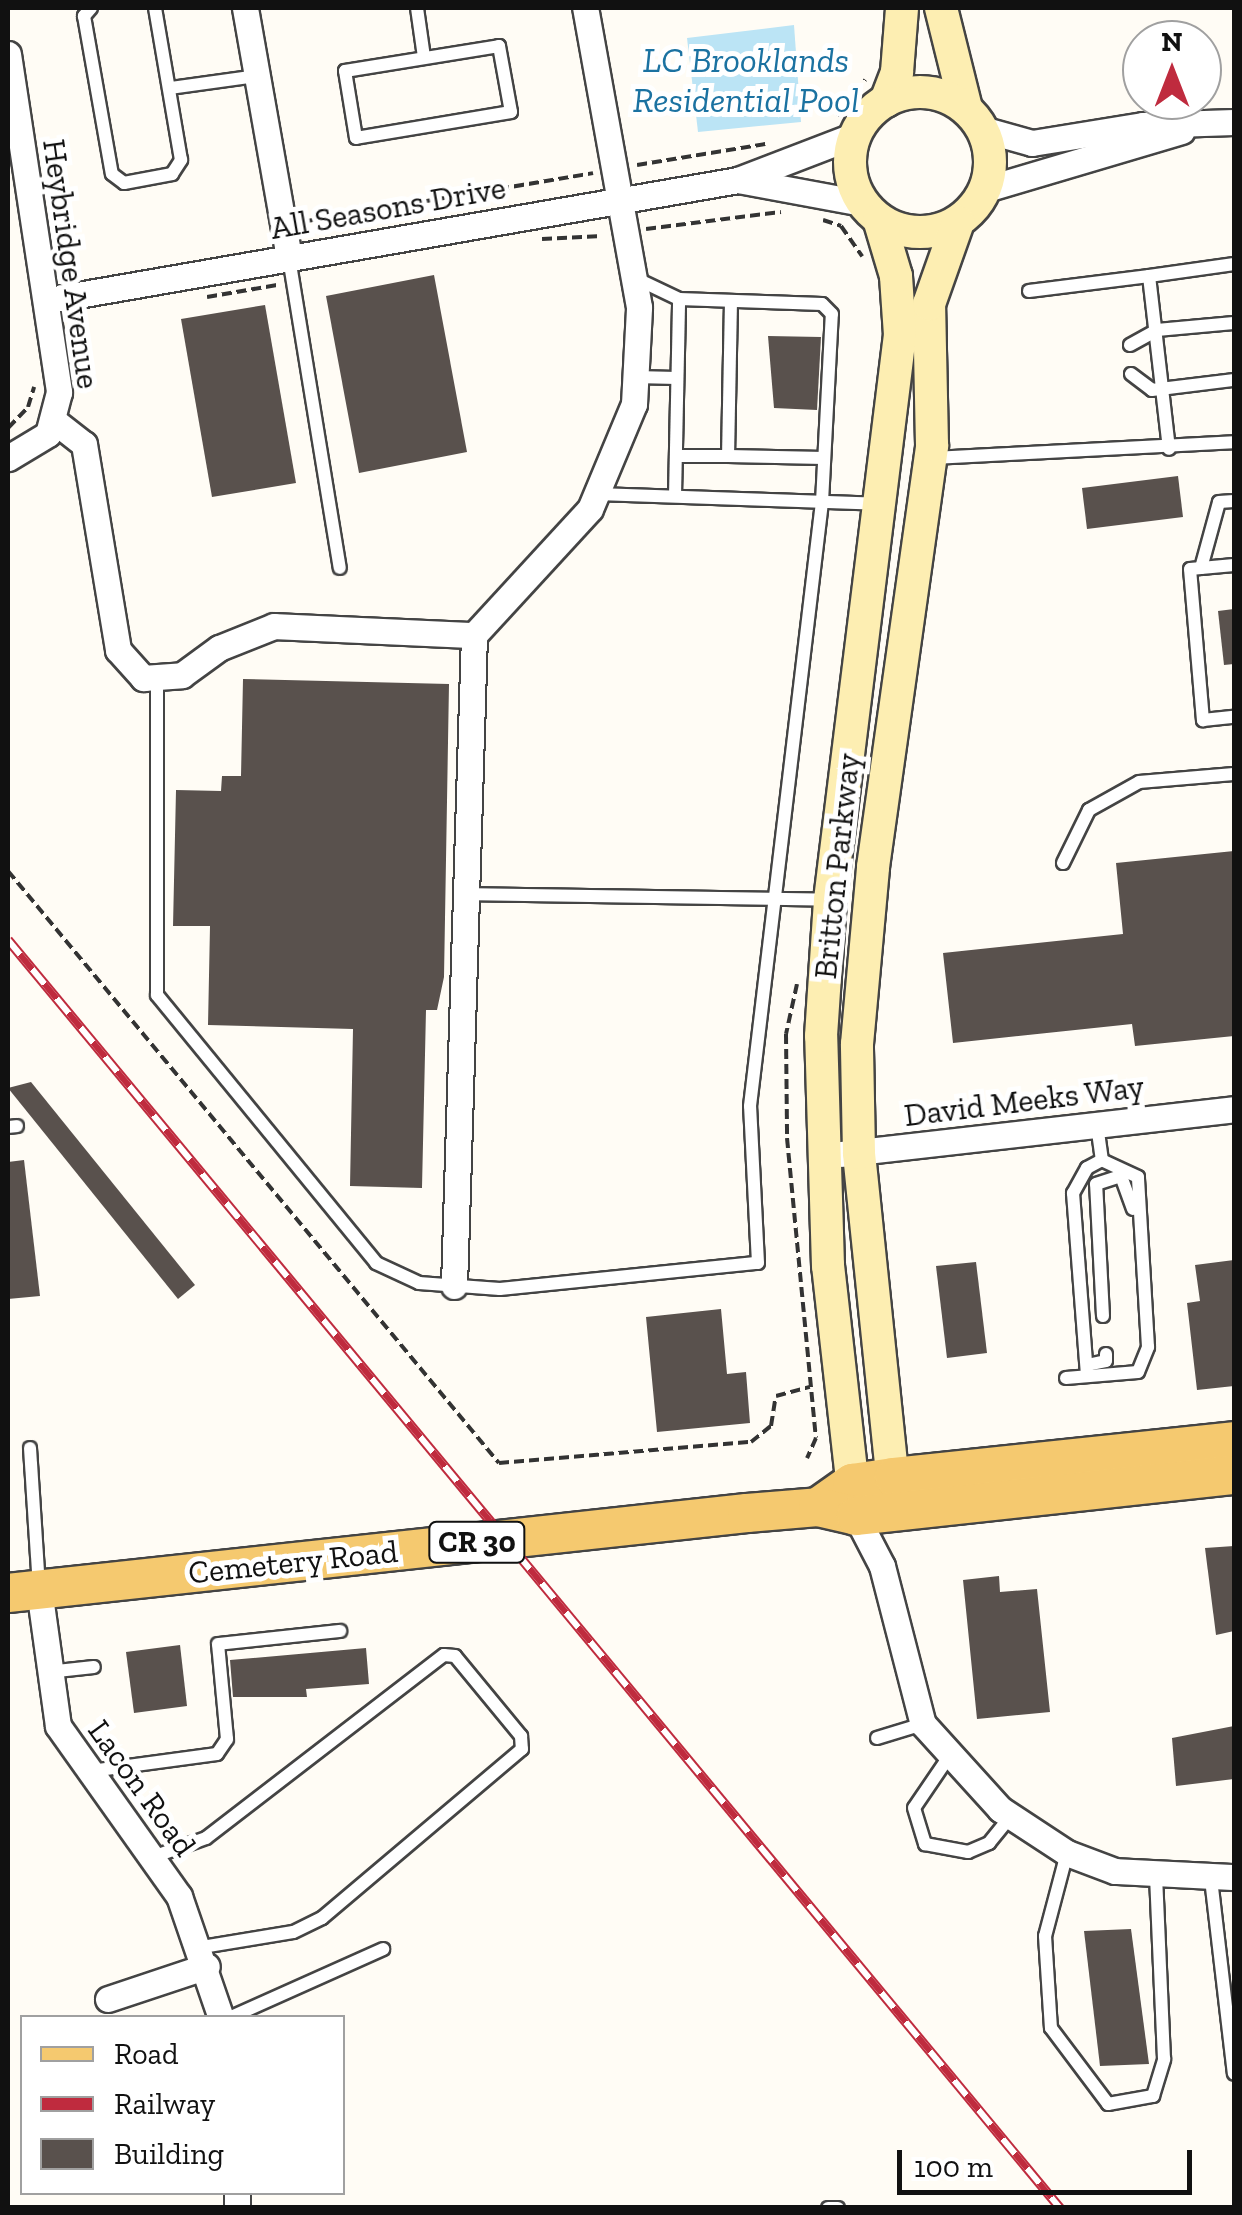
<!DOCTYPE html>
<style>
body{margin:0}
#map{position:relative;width:1242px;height:2215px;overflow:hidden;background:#fffcf5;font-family:"Zilla Slab",serif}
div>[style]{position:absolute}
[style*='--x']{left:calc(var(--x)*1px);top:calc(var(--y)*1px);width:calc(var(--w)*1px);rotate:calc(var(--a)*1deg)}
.water>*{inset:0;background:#bbe4f5}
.building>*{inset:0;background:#59514d}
.path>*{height:4px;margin-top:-2px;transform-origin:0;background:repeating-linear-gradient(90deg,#333 0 10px,transparent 0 15px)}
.roads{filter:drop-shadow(2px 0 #444) drop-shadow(-2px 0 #444) drop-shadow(0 2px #444) drop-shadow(0 -2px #444)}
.lane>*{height:12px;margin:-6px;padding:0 6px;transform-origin:6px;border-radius:6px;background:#fff}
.street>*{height:25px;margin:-12.5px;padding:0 12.5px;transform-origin:12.5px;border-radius:12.5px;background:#fff}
.secondary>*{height:32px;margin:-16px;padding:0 16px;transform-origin:16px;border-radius:16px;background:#fdeeb2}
.secondary>.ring{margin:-16px;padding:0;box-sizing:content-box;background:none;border:32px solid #fdeeb2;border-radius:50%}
.primary>*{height:38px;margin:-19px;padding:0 19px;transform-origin:19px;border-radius:19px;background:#f5c96f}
.rail>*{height:10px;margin-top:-5px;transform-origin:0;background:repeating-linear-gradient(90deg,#fff 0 19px,#bf2b3e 0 38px);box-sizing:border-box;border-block:2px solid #bf2b3e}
span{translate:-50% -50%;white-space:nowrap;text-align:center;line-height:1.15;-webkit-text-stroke:10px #fff;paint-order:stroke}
.shield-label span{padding:2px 8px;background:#fff;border:2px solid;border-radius:8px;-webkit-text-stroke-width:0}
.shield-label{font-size:30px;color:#111;font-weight:700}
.street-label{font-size:32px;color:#111}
.water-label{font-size:35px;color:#1b72a1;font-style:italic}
.frame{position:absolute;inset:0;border:10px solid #111;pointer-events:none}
.legend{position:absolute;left:20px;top:2015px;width:325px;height:180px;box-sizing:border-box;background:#fff;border:2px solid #a0a0a0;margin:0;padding:12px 18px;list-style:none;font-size:30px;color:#111}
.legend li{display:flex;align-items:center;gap:20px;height:50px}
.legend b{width:50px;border:2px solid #a0a0a0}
.north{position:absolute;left:1122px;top:20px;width:100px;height:100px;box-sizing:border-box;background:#fff;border:2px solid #a0a0a0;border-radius:50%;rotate:0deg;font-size:28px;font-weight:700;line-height:40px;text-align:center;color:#111}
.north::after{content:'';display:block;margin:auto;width:35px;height:45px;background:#bf2b3e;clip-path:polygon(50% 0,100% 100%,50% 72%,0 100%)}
.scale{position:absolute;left:897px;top:2150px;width:295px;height:45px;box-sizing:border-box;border:5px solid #111;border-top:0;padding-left:12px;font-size:30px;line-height:35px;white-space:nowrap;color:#111;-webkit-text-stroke:8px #fff;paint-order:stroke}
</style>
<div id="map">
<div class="water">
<i style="clip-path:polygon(794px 25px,801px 122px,698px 132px,687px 38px)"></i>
</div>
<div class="building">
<i style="clip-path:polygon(434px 275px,467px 452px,359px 473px,326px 296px)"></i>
<i style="clip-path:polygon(265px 305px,296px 483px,212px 497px,181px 319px)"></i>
<i style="clip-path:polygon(768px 336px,821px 337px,817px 410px,774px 408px)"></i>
<i style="clip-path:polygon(1178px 476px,1183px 517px,1087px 529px,1082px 488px)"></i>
<i style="clip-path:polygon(1234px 609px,1234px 664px,1224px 665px,1218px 611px)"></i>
<i style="clip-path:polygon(243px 679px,449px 684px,444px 977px,437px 1010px,426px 1010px,422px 1188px,350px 1186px,353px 1029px,208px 1025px,210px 926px,173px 926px,176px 790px,221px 791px,222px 776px,241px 776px)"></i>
<i style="clip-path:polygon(1234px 851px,1234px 1036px,1135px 1046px,1132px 1024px,953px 1043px,943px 953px,1123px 934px,1116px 863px)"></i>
<i style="clip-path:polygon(31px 1082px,195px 1285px,178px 1299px,8px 1088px)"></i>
<i style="clip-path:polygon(24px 1160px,40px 1296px,8px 1299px,8px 1162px)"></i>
<i style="clip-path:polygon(1234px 1260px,1234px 1386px,1197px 1390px,1187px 1303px,1200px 1301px,1195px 1265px)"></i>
<i style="clip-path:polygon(976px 1262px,987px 1353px,947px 1358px,936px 1266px)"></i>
<i style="clip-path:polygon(721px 1309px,727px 1374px,746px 1372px,750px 1423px,657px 1432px,646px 1317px)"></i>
<i style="clip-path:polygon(1234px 1546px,1234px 1631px,1216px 1635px,1205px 1548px)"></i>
<i style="clip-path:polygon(999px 1576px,1000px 1592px,1037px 1589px,1050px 1712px,977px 1719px,963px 1580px)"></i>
<i style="clip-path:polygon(180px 1645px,187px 1706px,134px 1713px,126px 1652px)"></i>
<i style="clip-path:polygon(366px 1648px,369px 1684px,306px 1689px,307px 1697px,233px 1697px,230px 1660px)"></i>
<i style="clip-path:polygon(1234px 1726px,1234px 1779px,1176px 1786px,1172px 1738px)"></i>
<i style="clip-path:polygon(1131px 1929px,1149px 2064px,1100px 2066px,1084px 1931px)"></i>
</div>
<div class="path">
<i style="--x:837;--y:116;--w:46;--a:-52.1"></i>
<i style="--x:637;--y:165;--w:130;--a:-9.3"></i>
<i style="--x:823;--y:220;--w:19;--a:18"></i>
<i style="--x:841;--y:226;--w:37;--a:55"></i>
<i style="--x:307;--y:221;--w:290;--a:-9.5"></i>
<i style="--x:646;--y:229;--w:136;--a:-7.2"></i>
<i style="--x:542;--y:239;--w:60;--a:-2.9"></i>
<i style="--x:207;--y:297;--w:71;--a:-9.7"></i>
<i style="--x:78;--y:358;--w:39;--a:-89"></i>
<i style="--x:8;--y:428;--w:29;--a:-46"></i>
<i style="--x:28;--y:407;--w:21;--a:-73"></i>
<i style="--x:8;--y:871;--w:769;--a:50.33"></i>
<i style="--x:499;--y:1463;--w:253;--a:-4.8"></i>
<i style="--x:751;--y:1442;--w:26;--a:-39"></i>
<i style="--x:771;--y:1426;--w:30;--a:-81"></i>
<i style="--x:776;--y:1396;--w:35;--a:-15"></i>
<i style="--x:797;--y:984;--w:51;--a:102.4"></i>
<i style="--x:786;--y:1034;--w:104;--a:89.4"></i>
<i style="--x:787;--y:1138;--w:301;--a:84.5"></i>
<i style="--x:816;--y:1438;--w:22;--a:114"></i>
</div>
<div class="roads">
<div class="lane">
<i style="--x:91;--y:8;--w:11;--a:131"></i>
<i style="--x:84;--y:16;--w:160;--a:80"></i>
<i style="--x:112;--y:174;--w:15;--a:37"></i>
<i style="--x:124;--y:183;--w:49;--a:-10.6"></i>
<i style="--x:172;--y:174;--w:17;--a:-57"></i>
<i style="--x:181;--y:160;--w:154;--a:-99.7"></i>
<i style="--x:417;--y:8;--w:49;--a:81.9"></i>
<i style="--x:499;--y:46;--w:67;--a:79.7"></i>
<i style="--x:511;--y:112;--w:157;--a:170.5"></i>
<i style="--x:356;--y:138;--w:68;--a:-99.3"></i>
<i style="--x:345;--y:71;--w:156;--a:-9.2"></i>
<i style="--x:170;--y:88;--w:88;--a:-7.9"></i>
<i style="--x:289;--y:258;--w:314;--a:80.7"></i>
<i style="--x:1149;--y:276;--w:86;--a:-8"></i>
<i style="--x:1029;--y:291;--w:121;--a:-7.1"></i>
<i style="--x:1149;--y:276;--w:174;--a:83.4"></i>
<i style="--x:731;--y:301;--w:155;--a:91.1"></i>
<i style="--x:728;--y:456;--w:96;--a:1.2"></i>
<i style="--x:1130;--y:345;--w:31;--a:-29"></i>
<i style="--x:1157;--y:330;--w:77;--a:-5.2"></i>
<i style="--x:1131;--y:374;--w:26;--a:37"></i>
<i style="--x:1152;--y:390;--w:83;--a:-7"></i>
<i style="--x:635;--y:377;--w:42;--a:1.4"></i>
<i style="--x:676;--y:456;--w:52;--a:0"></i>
<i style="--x:933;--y:458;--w:301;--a:-3"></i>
<i style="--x:596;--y:494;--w:283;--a:2"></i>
<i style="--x:675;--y:496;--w:197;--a:-88.8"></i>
<i style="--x:1234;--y:565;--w:44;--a:174.8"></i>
<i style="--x:1190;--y:569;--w:152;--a:85.1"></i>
<i style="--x:1203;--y:720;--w:31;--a:-6"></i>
<i style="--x:1201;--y:568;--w:68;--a:-74.7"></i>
<i style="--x:1219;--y:502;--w:15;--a:-4"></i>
<i style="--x:157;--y:677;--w:318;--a:90"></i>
<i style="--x:157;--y:995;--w:346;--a:50.7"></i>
<i style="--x:376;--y:1263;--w:47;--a:24.9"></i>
<i style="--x:419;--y:1283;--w:81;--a:4.2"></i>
<i style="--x:500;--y:1289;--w:259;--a:-5.8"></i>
<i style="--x:758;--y:1263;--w:157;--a:-92.9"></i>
<i style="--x:750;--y:1106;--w:608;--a:-83.2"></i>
<i style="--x:822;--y:502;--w:188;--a:-87"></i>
<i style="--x:832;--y:314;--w:14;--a:-135"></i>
<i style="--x:822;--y:304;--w:143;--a:-178"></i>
<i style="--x:679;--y:299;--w:49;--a:-154.5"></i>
<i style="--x:1063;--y:863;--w:59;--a:-63.9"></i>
<i style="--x:1089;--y:810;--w:57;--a:-29.2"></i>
<i style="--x:1139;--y:782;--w:95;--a:-4.8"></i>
<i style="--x:466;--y:894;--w:362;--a:0.9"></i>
<i style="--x:1097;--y:1125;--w:35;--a:82"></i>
<i style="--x:8;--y:1127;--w:9;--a:-6"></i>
<i style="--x:1103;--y:1316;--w:132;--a:-93"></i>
<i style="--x:1096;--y:1184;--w:26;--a:-18"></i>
<i style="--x:1121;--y:1176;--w:35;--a:70"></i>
<i style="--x:1087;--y:1365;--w:19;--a:-12"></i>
<i style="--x:1106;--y:1361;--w:7;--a:-90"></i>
<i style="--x:1066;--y:1378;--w:72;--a:-4.8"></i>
<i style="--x:1138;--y:1372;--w:27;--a:-68"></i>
<i style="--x:1148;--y:1347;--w:170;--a:-93.4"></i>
<i style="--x:1138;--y:1177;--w:40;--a:-155"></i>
<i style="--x:1102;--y:1160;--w:17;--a:152"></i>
<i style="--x:1087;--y:1168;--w:29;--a:119"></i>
<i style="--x:1073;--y:1193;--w:182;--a:85.6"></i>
<i style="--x:30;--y:1448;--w:139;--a:86.3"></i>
<i style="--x:48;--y:1672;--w:46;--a:-6.2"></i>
<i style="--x:877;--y:1738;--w:48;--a:-16.9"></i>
<i style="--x:948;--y:1758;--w:60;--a:124.2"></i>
<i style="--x:914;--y:1808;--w:38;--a:73"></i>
<i style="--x:925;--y:1844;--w:44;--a:10.5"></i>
<i style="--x:968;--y:1852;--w:23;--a:-23"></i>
<i style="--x:989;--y:1843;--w:33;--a:-51"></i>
<i style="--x:91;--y:1771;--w:127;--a:-7.7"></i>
<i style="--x:217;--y:1754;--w:18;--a:-56"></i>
<i style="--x:227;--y:1739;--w:95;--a:-95.4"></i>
<i style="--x:218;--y:1644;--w:123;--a:-6.1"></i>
<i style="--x:1067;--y:1853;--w:86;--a:104.8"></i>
<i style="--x:1045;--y:1936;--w:92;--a:86.3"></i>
<i style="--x:1051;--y:2028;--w:95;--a:53.1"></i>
<i style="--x:1108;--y:2104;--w:46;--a:-10.1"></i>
<i style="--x:1153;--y:2096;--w:39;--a:-73"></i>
<i style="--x:1164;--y:2059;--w:183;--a:-92.5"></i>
<i style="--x:153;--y:1857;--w:56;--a:-19.7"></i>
<i style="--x:206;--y:1838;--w:300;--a:-37.6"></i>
<i style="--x:444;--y:1655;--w:11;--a:5"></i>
<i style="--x:455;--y:1656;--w:104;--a:50.5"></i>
<i style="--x:521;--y:1736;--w:13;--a:86"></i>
<i style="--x:522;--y:1749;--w:262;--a:139.8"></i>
<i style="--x:322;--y:1918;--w:32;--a:154"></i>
<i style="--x:293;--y:1932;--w:92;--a:170.6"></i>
<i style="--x:1211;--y:1879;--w:196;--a:83.3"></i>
<i style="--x:229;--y:2018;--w:169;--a:-24.1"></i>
<i style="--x:828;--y:2208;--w:10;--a:0"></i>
</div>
<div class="street">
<i style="--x:245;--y:8;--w:254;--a:80"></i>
<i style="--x:8;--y:54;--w:342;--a:81.4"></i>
<i style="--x:59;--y:392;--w:43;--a:104.7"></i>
<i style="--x:48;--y:434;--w:47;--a:149"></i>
<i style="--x:982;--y:129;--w:52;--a:15.6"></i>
<i style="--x:1032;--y:143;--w:112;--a:-9.2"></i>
<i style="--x:1143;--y:125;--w:91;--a:-1.9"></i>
<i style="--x:738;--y:180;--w:126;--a:10.5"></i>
<i style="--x:986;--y:189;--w:204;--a:-16.5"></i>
<i style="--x:49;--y:300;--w:699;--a:-9.88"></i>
<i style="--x:738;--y:180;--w:125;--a:-21"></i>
<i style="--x:53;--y:420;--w:39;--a:38"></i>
<i style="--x:84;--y:444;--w:209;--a:80.6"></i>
<i style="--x:118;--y:650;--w:38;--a:48"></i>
<i style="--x:143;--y:678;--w:39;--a:-4"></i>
<i style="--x:182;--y:675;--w:46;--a:-36.1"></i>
<i style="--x:219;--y:648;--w:59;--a:-21.8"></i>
<i style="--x:274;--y:626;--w:200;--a:2.6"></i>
<i style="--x:841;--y:1154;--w:396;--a:-6.5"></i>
<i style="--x:454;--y:1286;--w:651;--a:-88.24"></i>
<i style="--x:474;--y:635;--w:171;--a:-47.4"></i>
<i style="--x:590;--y:509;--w:114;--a:-67.3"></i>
<i style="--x:634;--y:404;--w:97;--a:-87"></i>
<i style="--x:639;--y:307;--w:304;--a:-100.2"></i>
<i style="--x:856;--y:1516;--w:56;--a:62.5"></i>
<i style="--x:882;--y:1566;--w:163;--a:75.5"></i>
<i style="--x:923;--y:1724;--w:115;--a:47.8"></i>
<i style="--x:1000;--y:1809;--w:80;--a:33.3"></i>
<i style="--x:1067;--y:1853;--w:51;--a:20.6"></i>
<i style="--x:1115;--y:1871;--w:119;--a:2.9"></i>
<i style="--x:39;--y:1589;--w:138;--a:82.1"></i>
<i style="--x:58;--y:1726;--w:209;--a:54.6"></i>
<i style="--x:179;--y:1896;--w:129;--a:71"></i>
<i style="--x:108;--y:1999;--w:104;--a:-18.4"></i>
<i style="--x:237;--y:2192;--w:16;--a:90"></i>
</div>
<div class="secondary">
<i style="--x:941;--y:8;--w:103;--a:76"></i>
<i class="ring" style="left:850px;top:92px;width:108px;height:108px"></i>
<i style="--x:886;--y:101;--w:31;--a:-69"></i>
<i style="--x:897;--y:72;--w:64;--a:-85.5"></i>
<i style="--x:895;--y:1502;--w:351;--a:-95.9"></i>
<i style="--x:859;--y:1153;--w:109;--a:-91.1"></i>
<i style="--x:857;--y:1044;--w:178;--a:-84.8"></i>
<i style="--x:873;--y:867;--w:426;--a:-82"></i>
<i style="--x:932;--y:445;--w:141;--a:-91.2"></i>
<i style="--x:929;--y:304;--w:87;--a:-70.5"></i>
<i style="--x:855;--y:1506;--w:242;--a:-96.4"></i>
<i style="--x:828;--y:1266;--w:230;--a:-91.7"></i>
<i style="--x:821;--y:1036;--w:136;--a:-86.2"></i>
<i style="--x:830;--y:900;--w:569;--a:-82.94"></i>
<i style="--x:900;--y:335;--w:59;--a:-93.9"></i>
<i style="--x:896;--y:276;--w:59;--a:-106.6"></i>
</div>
<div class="primary">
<i style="--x:818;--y:1507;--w:42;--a:-35.2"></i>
<i style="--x:852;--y:1483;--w:42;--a:-8.1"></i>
<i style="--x:894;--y:1477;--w:342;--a:-6"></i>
<i style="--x:8;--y:1593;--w:743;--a:-6.18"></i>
<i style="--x:747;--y:1513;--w:71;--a:-4.8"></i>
<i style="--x:818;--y:1507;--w:39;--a:13"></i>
<i style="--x:856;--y:1516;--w:380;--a:-6.2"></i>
</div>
</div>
<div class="rail">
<i style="--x:8;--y:940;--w:1648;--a:50.32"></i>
</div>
<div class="shield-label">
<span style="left:477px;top:1542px">CR 30</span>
</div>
<div class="street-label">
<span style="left:388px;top:208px;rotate:-10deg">All Seasons Drive</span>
<span style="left:71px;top:264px;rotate:82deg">Heybridge Avenue</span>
<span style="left:837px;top:866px;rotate:-84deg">Britton Parkway</span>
<span style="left:1024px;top:1101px;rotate:-7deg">David Meeks Way</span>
<span style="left:293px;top:1562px;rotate:-6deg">Cemetery Road</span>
<span style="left:142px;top:1788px;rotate:54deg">Lacon Road</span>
</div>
<div class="water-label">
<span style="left:746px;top:80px">LC Brooklands<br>Residential Pool</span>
</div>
<div class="frame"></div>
<ul class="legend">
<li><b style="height:12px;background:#f5c96f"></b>Road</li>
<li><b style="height:12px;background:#bf2b3e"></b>Railway</li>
<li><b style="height:28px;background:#59514d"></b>Building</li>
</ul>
<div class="north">N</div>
<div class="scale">100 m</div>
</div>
